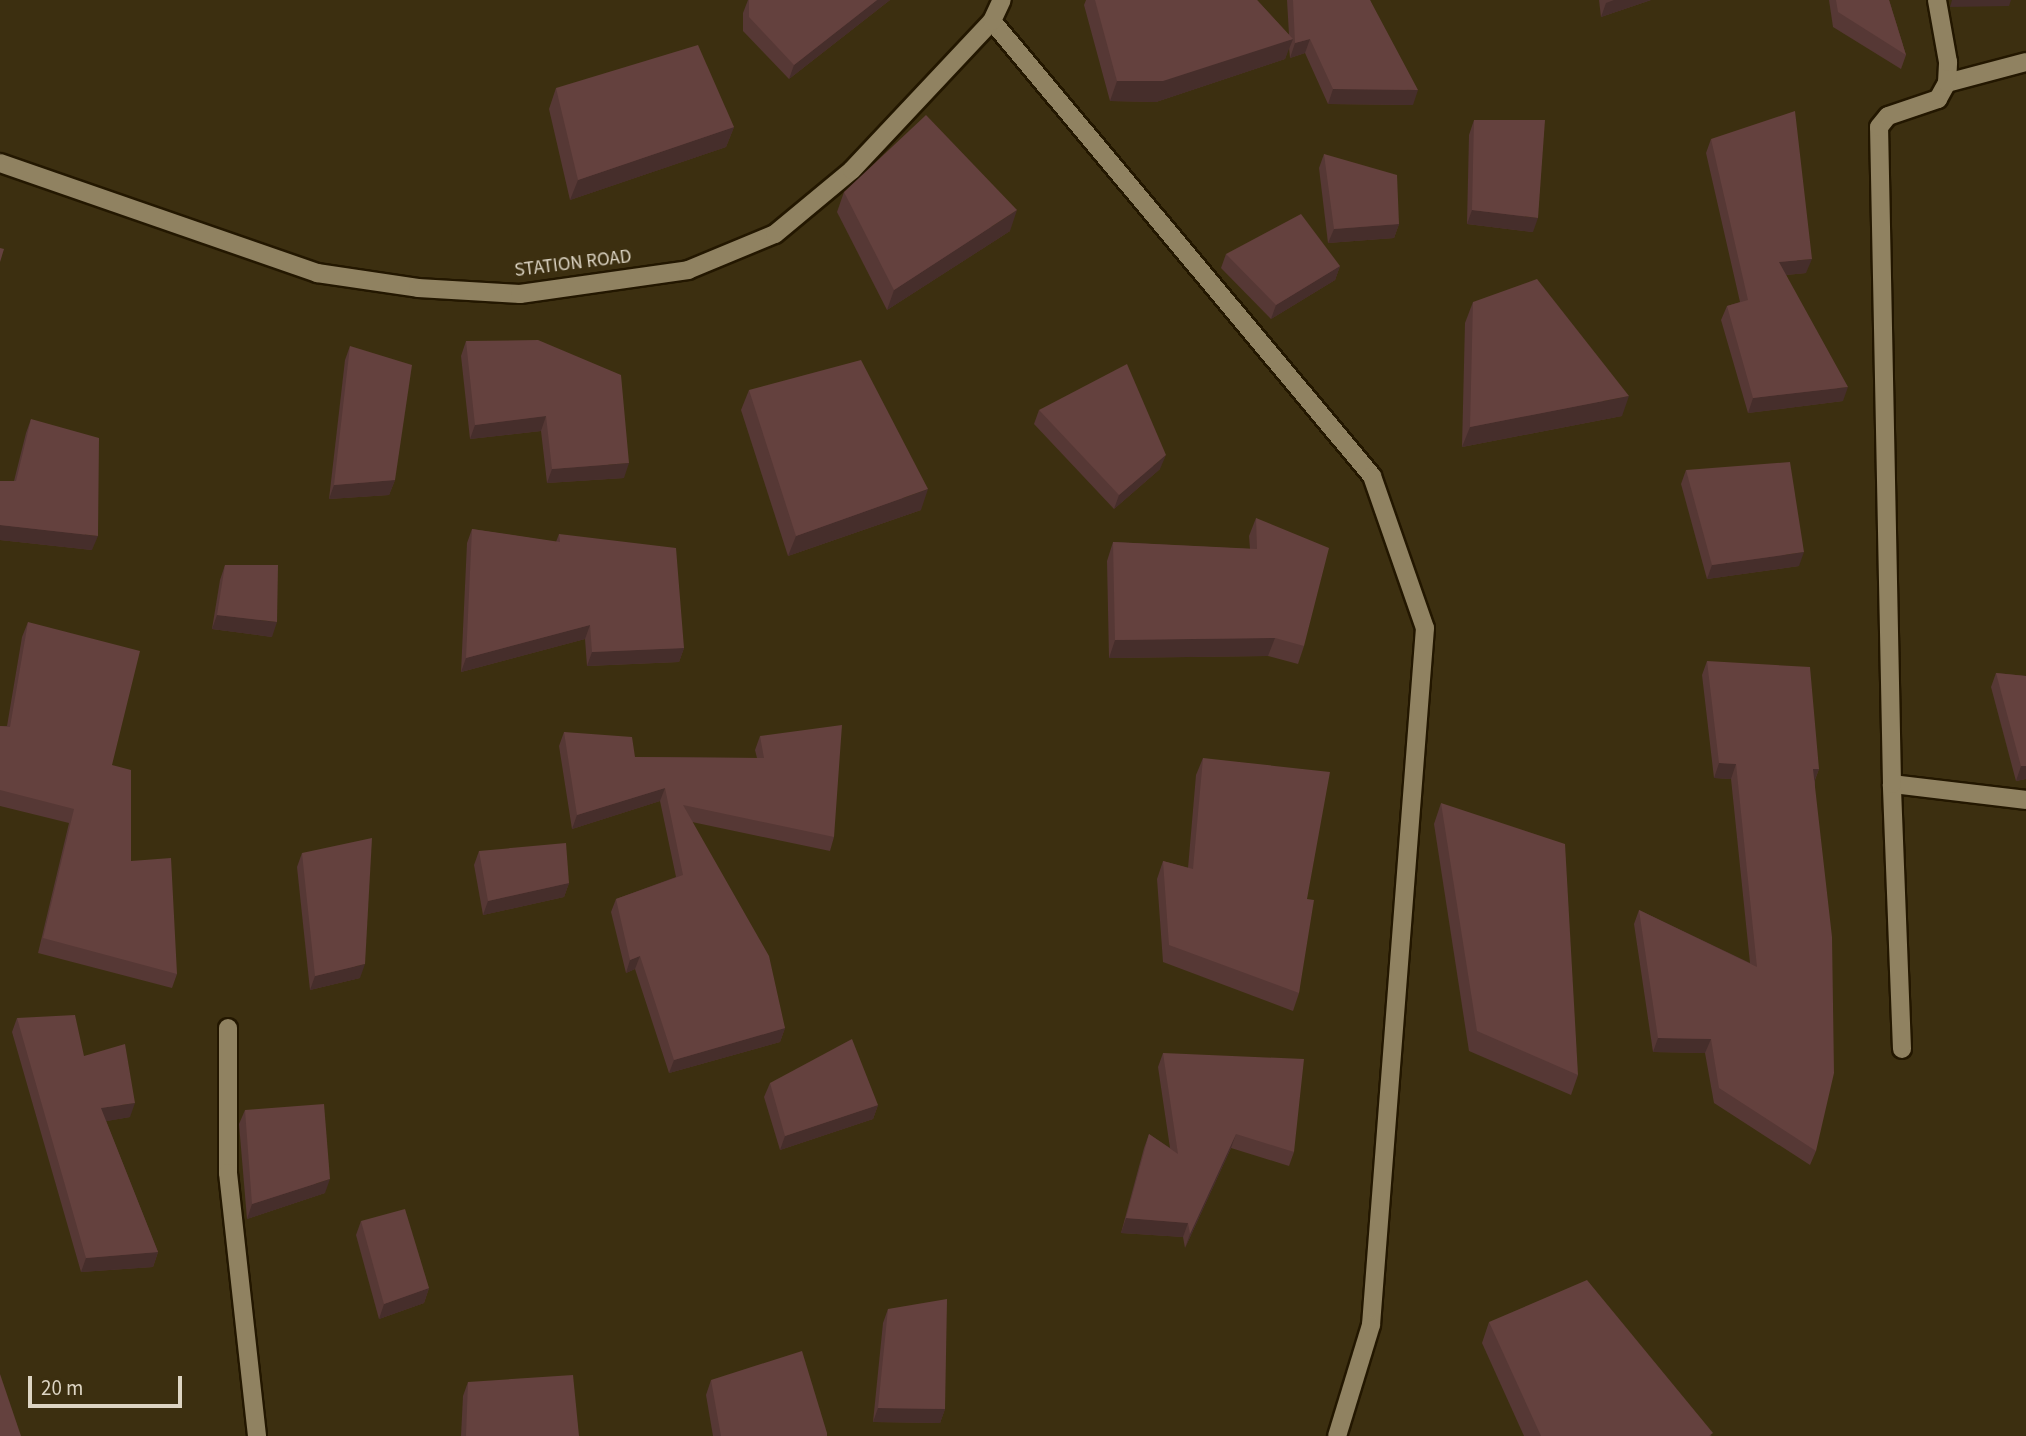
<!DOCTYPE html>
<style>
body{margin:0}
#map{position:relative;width:2026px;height:1436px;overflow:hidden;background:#3c2f10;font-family:"Source Sans 3",sans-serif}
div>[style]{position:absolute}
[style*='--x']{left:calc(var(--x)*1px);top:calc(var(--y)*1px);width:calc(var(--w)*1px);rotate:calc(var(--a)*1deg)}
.roads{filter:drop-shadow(2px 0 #231700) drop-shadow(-2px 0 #231700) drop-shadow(0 2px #231700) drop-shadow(0 -2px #231700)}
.minor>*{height:18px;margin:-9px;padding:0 9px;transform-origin:9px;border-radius:9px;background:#908261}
.tertiary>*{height:18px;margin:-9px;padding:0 9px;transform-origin:9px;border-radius:9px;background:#908261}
.wall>*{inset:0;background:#563835}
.shaded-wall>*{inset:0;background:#462e2b}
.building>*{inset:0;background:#64413e}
span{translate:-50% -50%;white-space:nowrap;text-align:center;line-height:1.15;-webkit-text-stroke:5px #3c2f10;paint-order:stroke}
.street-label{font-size:19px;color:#ddd5c4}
.scale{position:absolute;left:28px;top:1376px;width:154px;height:32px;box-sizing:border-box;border:4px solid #ddd5c4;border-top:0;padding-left:9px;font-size:21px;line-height:24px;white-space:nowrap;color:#ddd5c4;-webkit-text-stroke:5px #3c2f10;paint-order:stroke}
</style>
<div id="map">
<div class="roads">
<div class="minor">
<i style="--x:1947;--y:83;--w:82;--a:-14.9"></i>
<i style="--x:1892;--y:784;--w:135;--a:6.8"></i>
<i style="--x:228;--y:1028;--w:145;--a:90"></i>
<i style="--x:228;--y:1173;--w:265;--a:83.7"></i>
<i style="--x:1902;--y:1049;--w:265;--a:-92.2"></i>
<i style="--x:1892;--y:784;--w:657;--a:-91.13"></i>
<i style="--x:1879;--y:127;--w:14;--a:-51"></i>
<i style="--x:1888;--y:116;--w:53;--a:-18.8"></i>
<i style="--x:1938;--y:99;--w:18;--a:-61"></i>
<i style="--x:1947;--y:83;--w:21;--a:-87"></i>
<i style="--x:1948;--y:62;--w:63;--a:-100.1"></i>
</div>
<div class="tertiary">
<i style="--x:992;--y:21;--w:593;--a:50.13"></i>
<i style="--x:1372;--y:476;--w:161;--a:70.8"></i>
<i style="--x:1425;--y:628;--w:699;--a:94.43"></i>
<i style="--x:1371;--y:1325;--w:116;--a:107"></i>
<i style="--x:0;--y:163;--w:336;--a:19.1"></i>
<i style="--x:317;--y:273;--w:102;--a:8.4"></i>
<i style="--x:418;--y:288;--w:102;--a:3.4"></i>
<i style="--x:520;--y:294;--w:170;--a:-8.1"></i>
<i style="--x:688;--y:270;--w:94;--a:-22.5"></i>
<i style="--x:775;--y:234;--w:100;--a:-39.7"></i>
<i style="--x:852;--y:170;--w:204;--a:-46.8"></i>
<i style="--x:992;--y:21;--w:23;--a:-65"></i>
</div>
</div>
<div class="wall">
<i style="clip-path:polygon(748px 0,890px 0,789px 79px,743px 31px,743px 13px)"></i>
<i style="clip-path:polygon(1086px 0,1257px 0,1289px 35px,1287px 0,1370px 0,1413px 105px,1328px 104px,1305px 53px,1290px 58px,1289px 47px,1285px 59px,1156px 102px,1110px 101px,1084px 5px)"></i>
<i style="clip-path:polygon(1599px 0,1651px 0,1601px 17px)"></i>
<i style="clip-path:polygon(1829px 0,1889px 0,1906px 55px,1901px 69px,1833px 27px)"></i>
<i style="clip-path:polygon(556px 88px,734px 127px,726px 147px,570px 200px,549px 109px)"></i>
<i style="clip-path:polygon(1474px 120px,1533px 232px,1467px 224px,1469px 135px)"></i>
<i style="clip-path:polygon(1711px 139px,1806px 273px,1786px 275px,1843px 401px,1748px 413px,1721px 320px,1727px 306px,1740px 302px,1706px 153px)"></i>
<i style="clip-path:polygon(1324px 154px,1399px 224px,1394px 238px,1328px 243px,1319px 168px)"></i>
<i style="clip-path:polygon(844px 192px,1010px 231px,887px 310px,837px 212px)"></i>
<i style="clip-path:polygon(1226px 254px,1340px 266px,1335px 280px,1271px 319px,1221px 268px)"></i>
<i style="clip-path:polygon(1473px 302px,1622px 416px,1462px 447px,1465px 323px)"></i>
<i style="clip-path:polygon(466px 341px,624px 478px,547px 483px,541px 431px,470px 439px,461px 356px)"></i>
<i style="clip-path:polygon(350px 346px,395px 480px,389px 495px,329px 499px,345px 360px)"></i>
<i style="clip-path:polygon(749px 390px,921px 510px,788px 556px,741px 410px)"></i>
<i style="clip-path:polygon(1039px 410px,1160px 469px,1114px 509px,1034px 424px)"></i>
<i style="clip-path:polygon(31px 419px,92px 550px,0 540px,0 481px,14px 481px,26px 433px)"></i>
<i style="clip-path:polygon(1686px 470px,1799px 566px,1707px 579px,1681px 484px)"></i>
<i style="clip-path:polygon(1256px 518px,1304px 646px,1298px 664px,1268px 656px,1109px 658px,1107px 561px,1113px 542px,1250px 549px,1249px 536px)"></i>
<i style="clip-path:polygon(472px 529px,556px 542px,559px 534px,684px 648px,679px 662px,587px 666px,585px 639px,461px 672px,467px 543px)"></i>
<i style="clip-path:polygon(225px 565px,272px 637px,212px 629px,220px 580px)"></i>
<i style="clip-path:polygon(28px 622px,112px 765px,131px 861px,177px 974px,172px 988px,38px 953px,69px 823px,0 806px,0 726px,7px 726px,22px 637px)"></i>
<i style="clip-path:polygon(1707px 661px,1819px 769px,1815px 780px,1816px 1151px,1810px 1165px,1714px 1103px,1705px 1053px,1653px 1052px,1634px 924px,1639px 910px,1750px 963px,1731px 779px,1714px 778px,1702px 675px)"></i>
<i style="clip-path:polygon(1996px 673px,2026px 676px,2026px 779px,2016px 781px,1991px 687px)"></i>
<i style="clip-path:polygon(564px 732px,635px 757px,757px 758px,755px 750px,760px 736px,834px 837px,830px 851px,692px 822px,785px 1028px,780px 1042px,669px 1073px,635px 969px,626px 973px,611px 912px,616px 899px,676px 877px,660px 801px,572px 829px,559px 746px)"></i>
<i style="clip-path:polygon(1203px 758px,1307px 899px,1299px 993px,1293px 1011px,1163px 962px,1157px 879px,1163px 861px,1188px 868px,1196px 775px)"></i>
<i style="clip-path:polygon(1441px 803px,1578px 1075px,1571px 1095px,1469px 1051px,1434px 824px)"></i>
<i style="clip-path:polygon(479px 851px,569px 883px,564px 897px,483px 915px,474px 865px)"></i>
<i style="clip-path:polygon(302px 853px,360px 978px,310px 990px,297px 867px)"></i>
<i style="clip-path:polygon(17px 1018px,84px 1056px,130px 1117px,106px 1121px,158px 1252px,153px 1267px,81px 1272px,12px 1032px)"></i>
<i style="clip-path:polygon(1163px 1053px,1294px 1152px,1289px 1166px,1231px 1148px,1185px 1248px,1183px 1237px,1121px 1233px,1144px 1148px,1149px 1134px,1170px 1148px,1158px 1067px)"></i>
<i style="clip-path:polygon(770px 1083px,878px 1105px,873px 1119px,780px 1150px,764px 1097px)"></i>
<i style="clip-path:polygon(245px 1110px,325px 1193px,247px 1219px,239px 1124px)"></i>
<i style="clip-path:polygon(361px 1221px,429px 1288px,424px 1303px,379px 1319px,356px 1235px)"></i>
<i style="clip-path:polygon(888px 1309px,945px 1409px,940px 1423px,873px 1422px,883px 1323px)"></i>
<i style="clip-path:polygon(1489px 1322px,1712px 1436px,1524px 1436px,1482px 1343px)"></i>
<i style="clip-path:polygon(711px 1380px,827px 1436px,713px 1436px,706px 1395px)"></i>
<i style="clip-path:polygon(468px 1382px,579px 1436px,461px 1436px,463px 1396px)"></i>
</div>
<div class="shaded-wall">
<i style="clip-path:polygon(877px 0,890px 0,789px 79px,794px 65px)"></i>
<i style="clip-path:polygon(1614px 0,1651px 0,1601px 17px,1606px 3px)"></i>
<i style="clip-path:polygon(1952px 0,2011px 0,2009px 6px,1950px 7px)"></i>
<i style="clip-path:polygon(1293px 39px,1285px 59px,1156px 102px,1110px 101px,1117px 81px)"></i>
<i style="clip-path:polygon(1310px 39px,1305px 53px,1290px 58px,1295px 43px)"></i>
<i style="clip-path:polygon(1333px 89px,1418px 90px,1413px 105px,1328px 104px)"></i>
<i style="clip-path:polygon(734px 127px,726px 147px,570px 200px,578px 180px)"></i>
<i style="clip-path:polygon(1017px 210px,1010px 231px,887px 310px,894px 290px)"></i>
<i style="clip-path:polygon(1472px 210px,1538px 218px,1533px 232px,1467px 224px)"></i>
<i style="clip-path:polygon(1399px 224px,1394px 238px,1328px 243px,1334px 229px)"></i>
<i style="clip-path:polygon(1812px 259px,1806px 273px,1774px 276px,1779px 262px)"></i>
<i style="clip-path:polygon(1340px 266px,1335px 280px,1271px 319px,1276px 305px)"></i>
<i style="clip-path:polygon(1848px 387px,1843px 401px,1748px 413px,1753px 398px)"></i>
<i style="clip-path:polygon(1629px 396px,1622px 416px,1462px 447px,1470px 427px)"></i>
<i style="clip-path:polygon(546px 416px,541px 431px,470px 439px,475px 425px)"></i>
<i style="clip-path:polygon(1166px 455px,1160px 469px,1114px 509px,1119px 495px)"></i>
<i style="clip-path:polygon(629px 463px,624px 478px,547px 483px,552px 469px)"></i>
<i style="clip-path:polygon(395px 480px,389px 495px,329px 499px,334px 485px)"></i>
<i style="clip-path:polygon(928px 489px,921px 510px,788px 556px,796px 536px)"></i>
<i style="clip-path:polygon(0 525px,98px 536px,92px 550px,0 540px)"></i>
<i style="clip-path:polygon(1804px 552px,1799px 566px,1707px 579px,1712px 565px)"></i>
<i style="clip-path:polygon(217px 615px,277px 622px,272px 637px,212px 629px)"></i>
<i style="clip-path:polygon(590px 625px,585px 639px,461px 672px,466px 658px)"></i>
<i style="clip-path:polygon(1275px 638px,1268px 656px,1109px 658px,1115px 640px)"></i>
<i style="clip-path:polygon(684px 648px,679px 662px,587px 666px,592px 652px)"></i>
<i style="clip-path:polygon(1719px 763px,1736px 764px,1731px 779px,1714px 778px)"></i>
<i style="clip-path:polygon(2021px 766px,2026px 766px,2026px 779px,2016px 781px)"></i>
<i style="clip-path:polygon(1813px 769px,1819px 769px,1813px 784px)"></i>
<i style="clip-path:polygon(665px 788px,660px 801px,572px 829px,577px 815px)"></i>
<i style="clip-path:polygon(569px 883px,564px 897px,483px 915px,488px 901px)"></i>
<i style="clip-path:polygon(640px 956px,635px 969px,626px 973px,630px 960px)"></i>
<i style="clip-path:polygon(365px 964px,360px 978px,310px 990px,315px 976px)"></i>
<i style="clip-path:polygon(785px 1028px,780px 1042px,669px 1073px,674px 1060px)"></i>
<i style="clip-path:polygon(1658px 1038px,1711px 1039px,1705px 1053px,1653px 1052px)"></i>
<i style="clip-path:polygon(135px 1103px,130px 1117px,96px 1123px,101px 1108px)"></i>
<i style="clip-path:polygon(878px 1105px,873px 1119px,780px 1150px,785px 1136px)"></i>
<i style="clip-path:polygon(1236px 1134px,1231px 1148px,1185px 1248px,1190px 1234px)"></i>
<i style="clip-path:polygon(330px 1179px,325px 1193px,247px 1219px,252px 1204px)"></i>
<i style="clip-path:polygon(1126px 1218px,1188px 1223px,1183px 1237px,1121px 1233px)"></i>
<i style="clip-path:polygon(158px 1252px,153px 1267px,81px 1272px,86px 1258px)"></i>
<i style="clip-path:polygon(429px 1288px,424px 1303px,379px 1319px,384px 1304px)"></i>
<i style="clip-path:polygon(878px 1408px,945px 1409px,940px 1423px,873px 1422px)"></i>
</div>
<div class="building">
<i style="clip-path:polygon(749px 0,877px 0,794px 65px,749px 17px)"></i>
<i style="clip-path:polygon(1095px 0,1257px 0,1293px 39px,1163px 81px,1117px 81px)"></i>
<i style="clip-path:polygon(1293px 0,1370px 0,1418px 90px,1333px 89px,1310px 39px,1295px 43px)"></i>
<i style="clip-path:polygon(1836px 0,1889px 0,1906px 55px,1838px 12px)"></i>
<i style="clip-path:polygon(698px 45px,734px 127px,578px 180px,556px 88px)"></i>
<i style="clip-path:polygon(1795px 111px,1812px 259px,1779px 262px,1848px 387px,1753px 398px,1727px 306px,1748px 300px,1711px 139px)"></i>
<i style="clip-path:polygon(926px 115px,1017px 210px,894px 290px,844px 192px)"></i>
<i style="clip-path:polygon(1474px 120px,1545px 120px,1538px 218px,1472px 210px)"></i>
<i style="clip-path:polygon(1324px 154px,1397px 175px,1399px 224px,1334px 229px)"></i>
<i style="clip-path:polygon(1301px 214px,1340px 266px,1276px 305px,1226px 254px)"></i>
<i style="clip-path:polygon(0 248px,4px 249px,0 262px)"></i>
<i style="clip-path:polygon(1537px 279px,1629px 396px,1470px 427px,1473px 302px)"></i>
<i style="clip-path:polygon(538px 340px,621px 375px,629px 463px,552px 469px,546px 416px,475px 425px,466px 341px)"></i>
<i style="clip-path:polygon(350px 346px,412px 365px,395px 480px,334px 485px)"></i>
<i style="clip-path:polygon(861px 360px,928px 489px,796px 536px,749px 390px)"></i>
<i style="clip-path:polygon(1127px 364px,1166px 455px,1119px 495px,1039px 410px)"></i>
<i style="clip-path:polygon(31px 419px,99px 438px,98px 536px,0 525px,0 481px,16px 481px)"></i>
<i style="clip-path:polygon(1790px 462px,1804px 552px,1712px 565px,1686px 470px)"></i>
<i style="clip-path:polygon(1256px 518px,1329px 548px,1304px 646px,1275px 638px,1115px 640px,1113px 542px,1257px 549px)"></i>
<i style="clip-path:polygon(472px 529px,560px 542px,559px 534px,676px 548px,684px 648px,592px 652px,590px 625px,466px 658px)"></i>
<i style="clip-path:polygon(225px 565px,278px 565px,277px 622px,217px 615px)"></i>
<i style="clip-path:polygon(28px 622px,140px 651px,112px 765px,131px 770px,131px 861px,171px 858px,177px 974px,43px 938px,74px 809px,0 790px,0 726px,10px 727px)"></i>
<i style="clip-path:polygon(1707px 661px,1810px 667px,1819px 769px,1813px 769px,1832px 937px,1834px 1073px,1816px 1151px,1719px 1088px,1711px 1039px,1658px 1038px,1639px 910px,1757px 967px,1736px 764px,1719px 763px)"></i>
<i style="clip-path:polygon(1996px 673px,2026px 676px,2026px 766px,2021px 766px)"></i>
<i style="clip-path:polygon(842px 725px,834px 837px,683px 805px,769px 956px,785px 1028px,674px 1060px,640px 956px,630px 960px,616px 899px,683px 875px,665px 788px,577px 815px,564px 732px,632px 737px,635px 757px,764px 758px,760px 736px)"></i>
<i style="clip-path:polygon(1203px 758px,1330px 772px,1307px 899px,1314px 900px,1299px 993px,1169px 945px,1163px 861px,1193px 869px)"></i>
<i style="clip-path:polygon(1441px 803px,1565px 844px,1578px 1075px,1477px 1031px)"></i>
<i style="clip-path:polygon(372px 838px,365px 964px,315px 976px,302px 853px)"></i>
<i style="clip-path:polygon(566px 843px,569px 883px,488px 901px,479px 851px)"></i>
<i style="clip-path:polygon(75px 1015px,84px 1056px,125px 1044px,135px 1103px,101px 1108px,158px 1252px,86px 1258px,17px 1018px)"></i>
<i style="clip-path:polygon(852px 1039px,878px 1105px,785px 1136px,770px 1083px)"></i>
<i style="clip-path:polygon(1163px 1053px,1304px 1059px,1294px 1152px,1236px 1134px,1190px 1234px,1188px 1223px,1126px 1218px,1149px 1134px,1178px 1154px)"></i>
<i style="clip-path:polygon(324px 1104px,330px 1179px,252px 1204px,245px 1110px)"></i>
<i style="clip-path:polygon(405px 1209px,429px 1288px,384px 1304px,361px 1221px)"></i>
<i style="clip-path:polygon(1587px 1280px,1713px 1433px,1709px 1436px,1541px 1436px,1489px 1322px)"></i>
<i style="clip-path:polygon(947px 1299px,945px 1409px,878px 1408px,888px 1309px)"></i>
<i style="clip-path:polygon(802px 1351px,827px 1433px,827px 1436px,721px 1436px,711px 1380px)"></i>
<i style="clip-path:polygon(0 1374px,21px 1436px,0 1436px)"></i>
<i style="clip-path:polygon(573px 1375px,579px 1436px,466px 1436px,468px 1382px)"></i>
</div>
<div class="street-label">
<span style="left:573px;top:264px;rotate:-7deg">STATION ROAD</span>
</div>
<div class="scale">20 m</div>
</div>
